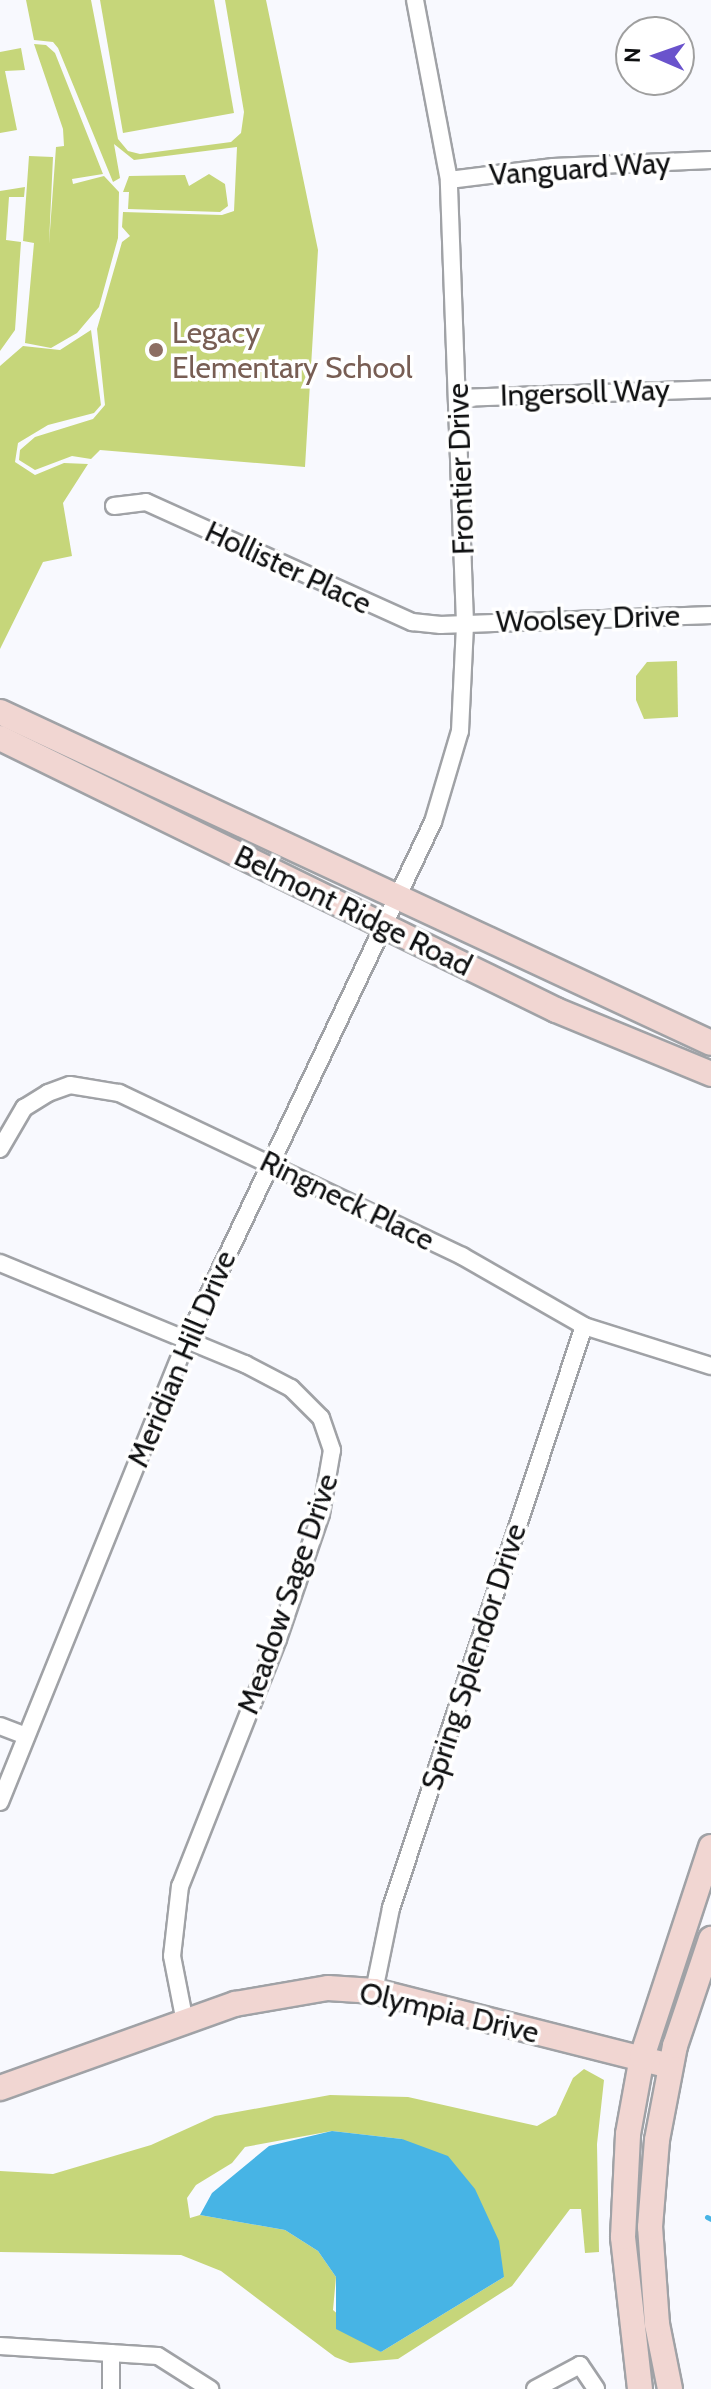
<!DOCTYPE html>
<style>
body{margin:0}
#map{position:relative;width:711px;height:2389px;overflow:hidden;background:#f8f9fe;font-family:Cabin,sans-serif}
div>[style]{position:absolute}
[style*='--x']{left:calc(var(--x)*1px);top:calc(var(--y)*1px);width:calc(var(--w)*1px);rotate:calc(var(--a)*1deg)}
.green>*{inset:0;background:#c6d67a}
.water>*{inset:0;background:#47b4e5}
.stream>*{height:5px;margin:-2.5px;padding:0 2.5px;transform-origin:2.5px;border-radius:2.5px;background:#47b4e5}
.roads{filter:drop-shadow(2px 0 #a0a2a6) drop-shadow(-2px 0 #a0a2a6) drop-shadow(0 2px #a0a2a6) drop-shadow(0 -2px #a0a2a6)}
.street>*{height:16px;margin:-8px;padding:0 8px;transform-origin:8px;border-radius:8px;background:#fff}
.secondary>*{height:24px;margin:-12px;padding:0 12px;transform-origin:12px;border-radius:12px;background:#f1d6d2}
.dots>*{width:22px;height:22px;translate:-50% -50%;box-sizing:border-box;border:4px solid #fff;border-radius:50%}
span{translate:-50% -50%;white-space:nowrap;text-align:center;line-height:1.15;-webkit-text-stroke:7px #fff;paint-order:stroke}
.street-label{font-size:30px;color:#0e0f10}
.education-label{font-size:30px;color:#785e54}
.left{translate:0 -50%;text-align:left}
.north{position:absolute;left:615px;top:16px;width:80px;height:80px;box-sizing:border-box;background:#fff;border:2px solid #9f9f9f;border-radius:50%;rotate:272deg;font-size:22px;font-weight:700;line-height:32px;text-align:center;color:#0e0f10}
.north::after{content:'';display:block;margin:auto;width:28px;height:36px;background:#6a53cc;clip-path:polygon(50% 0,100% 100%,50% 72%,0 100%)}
</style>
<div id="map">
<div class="green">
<i style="clip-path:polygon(26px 0,91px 0,118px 139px,128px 151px,140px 154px,231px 142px,241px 133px,244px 112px,225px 0,266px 0,318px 250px,305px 467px,100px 450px,91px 459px,72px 456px,35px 470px,19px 460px,20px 450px,35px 437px,93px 419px,105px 405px,97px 329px,122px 242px,130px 236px,122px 227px,123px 212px,222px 215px,234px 211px,237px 147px,134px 160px,114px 144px,120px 178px,113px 182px,58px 48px,53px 42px,34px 40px)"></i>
<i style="clip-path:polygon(100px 0,214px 0,234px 113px,123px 133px)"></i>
<i style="clip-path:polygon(34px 44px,46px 45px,55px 53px,103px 174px,72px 179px,73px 184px,104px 176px,119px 192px,118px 238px,99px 307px,77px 333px,51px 348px,25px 343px,34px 243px,23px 241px,29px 156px,53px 157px,49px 244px,56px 147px,64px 146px,63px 129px)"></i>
<i style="clip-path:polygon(21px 48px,25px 70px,5px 71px,17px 130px,0 133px,0 52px)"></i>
<i style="clip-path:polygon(209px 174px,225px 184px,228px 206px,220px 212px,128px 209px,129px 192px,123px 192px,129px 176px,185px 175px,189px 186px)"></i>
<i style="clip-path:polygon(25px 187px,24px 197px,9px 197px,6px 240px,21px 242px,15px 330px,0 351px,0 191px)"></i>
<i style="clip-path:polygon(91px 330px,101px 405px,94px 413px,48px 425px,18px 443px,15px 462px,35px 475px,64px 463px,88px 464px,63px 503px,72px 556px,43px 562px,0 649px,0 366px,23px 346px,60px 350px)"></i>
<i style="clip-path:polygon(677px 661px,678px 717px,644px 719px,636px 700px,636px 676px,647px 662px)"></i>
<i style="clip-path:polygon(evenodd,584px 2069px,604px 2080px,597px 2144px,599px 2252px,585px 2253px,581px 2209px,570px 2209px,512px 2286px,398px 2359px,350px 2363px,335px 2357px,221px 2271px,181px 2255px,0 2252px,0 2171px,53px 2174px,151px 2145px,215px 2116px,330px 2095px,408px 2097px,537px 2126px,556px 2115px,573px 2078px,584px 2069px,332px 2131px,402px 2139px,504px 2277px,381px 2352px,333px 2310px,336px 2277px,318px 2251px,285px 2230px,200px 2215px,190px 2218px,187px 2198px,196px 2185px,232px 2163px,245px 2147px,332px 2131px)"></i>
</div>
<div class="water">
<i style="clip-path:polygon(332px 2131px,402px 2139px,448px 2156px,475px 2189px,499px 2241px,504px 2277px,381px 2352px,336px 2329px,336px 2277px,318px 2251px,285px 2230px,200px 2215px,212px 2193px,269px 2146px)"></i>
</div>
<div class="stream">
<i style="--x:707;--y:2217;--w:4;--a:27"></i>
</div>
<div class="roads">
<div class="street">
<i style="--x:449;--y:180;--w:105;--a:-7.1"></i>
<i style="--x:553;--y:167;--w:158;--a:-2.5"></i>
<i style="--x:459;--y:398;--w:252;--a:-2"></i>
<i style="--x:114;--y:506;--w:32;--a:-7"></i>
<i style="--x:146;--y:502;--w:292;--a:24.3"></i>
<i style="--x:412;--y:622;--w:29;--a:6"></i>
<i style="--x:441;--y:625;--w:270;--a:-2.1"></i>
<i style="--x:0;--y:1149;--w:48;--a:-59.7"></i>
<i style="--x:24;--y:1108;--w:28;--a:-32"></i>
<i style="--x:48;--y:1093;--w:23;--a:-20"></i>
<i style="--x:70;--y:1085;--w:50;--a:9.3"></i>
<i style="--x:119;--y:1093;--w:380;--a:25.4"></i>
<i style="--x:462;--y:1256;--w:141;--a:29.8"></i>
<i style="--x:584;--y:1326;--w:133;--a:17.5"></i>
<i style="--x:0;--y:1263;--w:265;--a:22.4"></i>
<i style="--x:245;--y:1364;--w:52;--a:27.6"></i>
<i style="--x:291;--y:1388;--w:42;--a:45"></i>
<i style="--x:321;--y:1418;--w:34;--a:71"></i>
<i style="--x:332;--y:1450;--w:65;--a:99.8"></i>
<i style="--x:321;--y:1514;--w:132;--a:109"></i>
<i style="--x:278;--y:1639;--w:266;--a:111.6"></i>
<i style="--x:180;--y:1886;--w:70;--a:96.5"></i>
<i style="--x:172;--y:1956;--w:67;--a:78.9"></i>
<i style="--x:0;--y:1726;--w:28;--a:21"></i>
<i style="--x:0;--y:1802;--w:498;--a:-68"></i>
<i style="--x:187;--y:1340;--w:573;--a:-64.6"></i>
<i style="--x:433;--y:822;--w:95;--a:-73.5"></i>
<i style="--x:460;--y:731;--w:108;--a:-87.3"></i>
<i style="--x:465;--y:623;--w:443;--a:-92.1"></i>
<i style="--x:449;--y:180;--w:183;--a:-100.7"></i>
<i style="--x:374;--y:1991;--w:85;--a:-78.4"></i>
<i style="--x:391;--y:1908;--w:613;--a:-71.65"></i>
<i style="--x:0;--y:2346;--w:158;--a:3.6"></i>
<i style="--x:158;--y:2356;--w:62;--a:32.4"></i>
<i style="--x:111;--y:2353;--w:36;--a:90"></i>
<i style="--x:535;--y:2389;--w:51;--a:-28.1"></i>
<i style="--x:580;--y:2365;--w:29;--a:56"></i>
</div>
<div class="secondary">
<i style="--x:0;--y:712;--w:784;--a:24.96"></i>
<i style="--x:0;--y:738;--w:619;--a:26.07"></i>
<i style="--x:556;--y:1010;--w:168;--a:22.4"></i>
<i style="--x:0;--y:2088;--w:250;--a:-19.7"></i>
<i style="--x:235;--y:2004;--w:94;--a:-9.8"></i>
<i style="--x:328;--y:1988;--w:46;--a:3.7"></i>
<i style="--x:374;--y:1991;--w:305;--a:14.2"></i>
<i style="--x:640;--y:2389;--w:153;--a:-96.4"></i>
<i style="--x:623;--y:2237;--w:103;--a:-87.2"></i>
<i style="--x:628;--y:2134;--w:78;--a:-79.7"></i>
<i style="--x:642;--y:2057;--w:221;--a:-71.8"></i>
<i style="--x:670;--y:2389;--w:66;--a:-101.3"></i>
<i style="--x:657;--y:2324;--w:97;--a:-94.1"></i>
<i style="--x:650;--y:2227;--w:87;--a:-85.4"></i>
<i style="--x:657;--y:2140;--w:96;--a:-79.2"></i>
<i style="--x:675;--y:2046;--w:113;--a:-71.4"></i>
</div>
</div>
<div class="dots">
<i style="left:156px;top:350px;background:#8d6e63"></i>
</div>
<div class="street-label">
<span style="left:580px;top:169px;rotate:-4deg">Vanguard Way</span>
<span style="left:585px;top:393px;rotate:-2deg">Ingersoll Way</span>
<span style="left:461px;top:469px;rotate:-92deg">Frontier Drive</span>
<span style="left:288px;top:568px;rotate:25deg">Hollister Place</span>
<span style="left:588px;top:619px;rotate:-2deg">Woolsey Drive</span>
<span style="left:353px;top:911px;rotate:26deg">Belmont Ridge Road</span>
<span style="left:347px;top:1201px;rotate:26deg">Ringneck Place</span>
<span style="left:182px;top:1359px;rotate:-67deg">Meridian Hill Drive</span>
<span style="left:288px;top:1594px;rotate:-71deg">Meadow Sage Drive</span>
<span style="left:474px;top:1657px;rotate:-72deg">Spring Splendor Drive</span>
<span style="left:449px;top:2013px;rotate:13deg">Olympia Drive</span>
</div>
<div class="education-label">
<span class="left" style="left:172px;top:350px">Legacy<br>Elementary School</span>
</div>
<div class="north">N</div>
</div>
